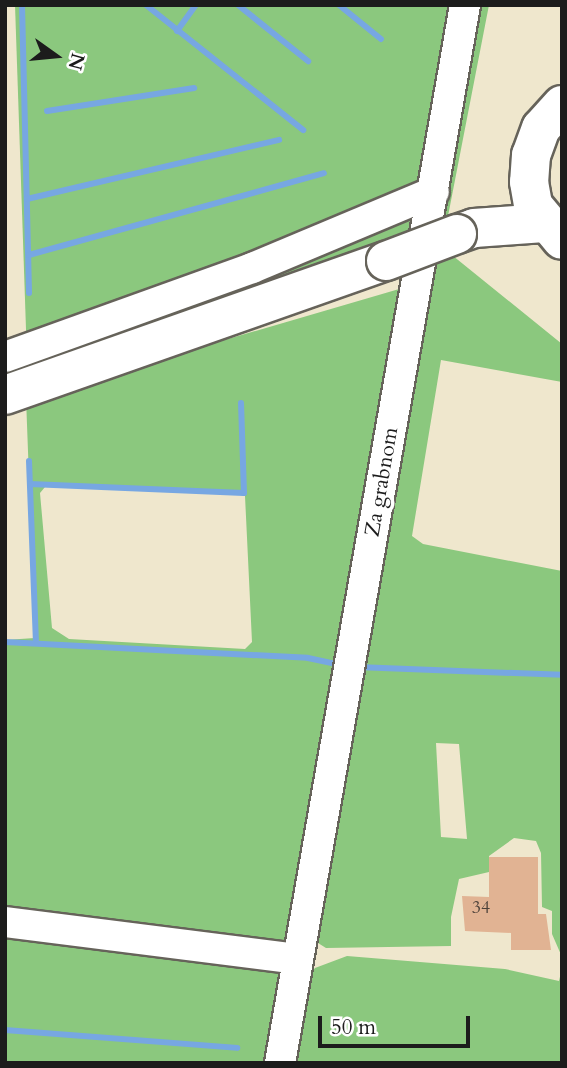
<!DOCTYPE html>
<style>
body{margin:0}
#map{position:relative;width:567px;height:1068px;overflow:hidden;background:#efe7cd;font-family:Cardo,serif}
div>[style]{position:absolute}
[style*='--x']{left:calc(var(--x)*1px);top:calc(var(--y)*1px);width:calc(var(--w)*1px);rotate:calc(var(--a)*1deg)}
.green>*{inset:0;background:#8bc87e}
.stream>*{height:6px;margin:-3px;padding:0 3px;transform-origin:3px;border-radius:3px;background:#77a7e2}
.building>*{inset:0;background:#e1b393}
.roads{filter:drop-shadow(2px 0 #66635a) drop-shadow(-2px 0 #66635a) drop-shadow(0 2px #66635a) drop-shadow(0 -2px #66635a)}
.minor>*{height:30px;margin:-15px;padding:0 15px;transform-origin:15px;border-radius:15px;background:#fff}
.major>*{height:38px;margin:-19px;padding:0 19px;transform-origin:19px;border-radius:19px;background:#fff}
.bridges{filter:drop-shadow(2px 0 #66635a) drop-shadow(-2px 0 #66635a) drop-shadow(0 2px #66635a) drop-shadow(0 -2px #66635a)}
.major-bridge>*{height:38px;margin:-19px;padding:0 19px;transform-origin:19px;border-radius:19px;background:#fff}
span{translate:-50% -50%;white-space:nowrap;text-align:center;line-height:1.15;-webkit-text-stroke:7px #fff;paint-order:stroke}
.number-label{font-size:18px;color:#4d423a}
.number-label span{-webkit-text-stroke-width:0}
.street-label{font-size:21px;color:#1c1c1c}
.frame{position:absolute;inset:0;border:7px solid #1c1c1c;pointer-events:none}
.north{position:absolute;left:21px;top:21px;width:70px;height:70px;-webkit-text-stroke:5px #fff;paint-order:stroke;rotate:105deg;font-size:19px;font-weight:700;line-height:28px;text-align:center;color:#1c1c1c}
.north::after{content:'';display:block;margin:auto;width:24px;height:32px;background:#1c1c1c;clip-path:polygon(50% 0,100% 100%,50% 72%,0 100%)}
.scale{position:absolute;left:318px;top:1016px;width:152px;height:32px;box-sizing:border-box;border:4px solid #1c1c1c;border-top:0;padding-left:9px;font-size:21px;line-height:24px;white-space:nowrap;color:#1c1c1c;-webkit-text-stroke:5px #fff;paint-order:stroke}
</style>
<div id="map">
<div class="green">
<i style="clip-path:polygon(15px 5px,461px 5px,435px 149px,398px 275px,28px 388px)"></i>
<i style="clip-path:polygon(evenodd,477px 5px,489px 5px,442px 247px,562px 344px,562px 382px,441px 360px,412px 536px,423px 544px,562px 571px,562px 957px,552px 934px,552px 911px,542px 907px,541px 853px,536px 841px,514px 838px,489px 856px,489px 872px,459px 879px,451px 917px,451px 946px,326px 948px,310px 938px,477px 5px,436px 743px,459px 744px,467px 839px,441px 837px,436px 743px)"></i>
<i style="clip-path:polygon(evenodd,406px 287px,291px 937px,280px 946px,5px 913px,5px 640px,35px 638px,26px 398px,406px 287px,45px 487px,221px 490px,245px 496px,252px 642px,245px 649px,69px 639px,52px 628px,40px 493px,45px 487px)"></i>
<i style="clip-path:polygon(5px 927px,279px 970px,288px 984px,275px 1063px,5px 1063px)"></i>
<i style="clip-path:polygon(347px 956px,505px 969px,559px 981px,562px 968px,562px 1063px,287px 1063px,300px 986px,315px 968px)"></i>
</div>
<div class="stream">
<i style="--x:22;--y:5;--w:288;--a:88.6"></i>
<i style="--x:146;--y:5;--w:201;--a:38.5"></i>
<i style="--x:238;--y:5;--w:90;--a:38.7"></i>
<i style="--x:339;--y:5;--w:54;--a:39"></i>
<i style="--x:177;--y:31;--w:32;--a:-54"></i>
<i style="--x:47;--y:111;--w:149;--a:-8.9"></i>
<i style="--x:27;--y:199;--w:259;--a:-13.2"></i>
<i style="--x:29;--y:255;--w:306;--a:-15.5"></i>
<i style="--x:29;--y:461;--w:179;--a:87.8"></i>
<i style="--x:30;--y:484;--w:214;--a:2.4"></i>
<i style="--x:244;--y:493;--w:90;--a:-91.9"></i>
<i style="--x:5;--y:642;--w:303;--a:3"></i>
<i style="--x:308;--y:658;--w:33;--a:12"></i>
<i style="--x:357;--y:667;--w:205;--a:2.2"></i>
<i style="--x:5;--y:1030;--w:233;--a:4.4"></i>
</div>
<div class="building">
<i style="clip-path:polygon(489px 857px,538px 857px,538px 914px,546px 914px,551px 950px,511px 950px,511px 933px,465px 931px,462px 896px,489px 897px)"></i>
</div>
<div class="roads">
<div class="minor">
<i style="--x:5;--y:357;--w:263;--a:-19.8"></i>
<i style="--x:252;--y:268;--w:197;--a:-22.7"></i>
<i style="--x:5;--y:922;--w:295;--a:7.2"></i>
<i style="--x:280;--y:1063;--w:1074;--a:-80.08"></i>
</div>
<div class="major">
<i style="--x:562;--y:105;--w:31;--a:132"></i>
<i style="--x:541;--y:128;--w:29;--a:110"></i>
<i style="--x:531;--y:155;--w:27;--a:94"></i>
<i style="--x:529;--y:182;--w:23;--a:80"></i>
<i style="--x:533;--y:205;--w:45;--a:50.4"></i>
<i style="--x:457;--y:234;--w:18;--a:-19"></i>
<i style="--x:474;--y:228;--w:70;--a:-4.1"></i>
<i style="--x:5;--y:395;--w:404;--a:-19.4"></i>
</div>
</div>
<div class="bridges">
<div class="major-bridge">
<i style="--x:386;--y:261;--w:76;--a:-20.8"></i>
</div>
</div>
<div class="number-label">
<span style="left:481px;top:908px">34</span>
</div>
<div class="street-label">
<span style="left:382px;top:482px;rotate:-80deg">Za grabnom</span>
</div>
<div class="frame"></div>
<div class="north">N</div>
<div class="scale">50 m</div>
</div>
